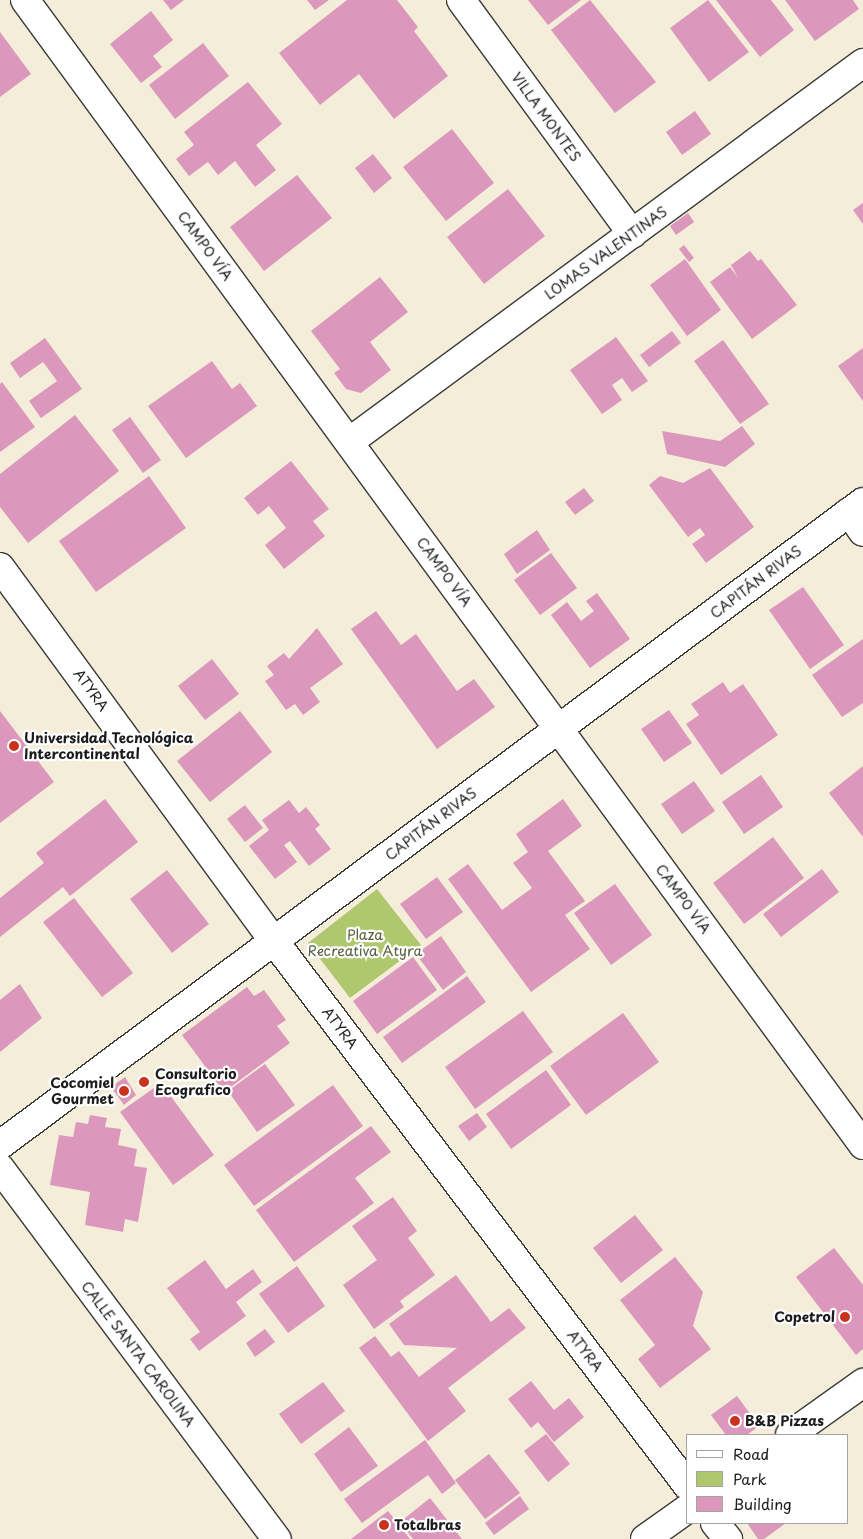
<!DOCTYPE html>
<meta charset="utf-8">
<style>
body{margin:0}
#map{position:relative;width:863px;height:1539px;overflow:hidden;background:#f4edda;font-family:"Playpen Sans",sans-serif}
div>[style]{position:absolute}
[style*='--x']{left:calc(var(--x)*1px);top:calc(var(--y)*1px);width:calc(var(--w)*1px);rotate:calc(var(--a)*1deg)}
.green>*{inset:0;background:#afc86e}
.building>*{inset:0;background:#db98bc}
.roads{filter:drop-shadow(1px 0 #3c3b38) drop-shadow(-1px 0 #3c3b38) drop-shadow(0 1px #3c3b38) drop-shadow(0 -1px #3c3b38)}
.minor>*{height:28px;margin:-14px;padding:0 14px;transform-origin:14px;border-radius:14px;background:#fff}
.major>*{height:28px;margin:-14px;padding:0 14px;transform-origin:14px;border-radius:14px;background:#fff}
.dots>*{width:14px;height:14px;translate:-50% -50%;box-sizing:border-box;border:2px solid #fff;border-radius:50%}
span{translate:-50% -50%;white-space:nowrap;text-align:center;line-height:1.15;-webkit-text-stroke:4.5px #fff;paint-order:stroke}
.street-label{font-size:14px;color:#1c1c1c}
.poi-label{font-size:14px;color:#1c1c1c;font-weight:700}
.left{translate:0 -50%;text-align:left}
.right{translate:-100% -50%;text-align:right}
.park-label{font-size:14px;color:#57613d}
.legend{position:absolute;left:686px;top:1434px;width:162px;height:90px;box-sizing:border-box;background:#fff;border:1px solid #a4a4a4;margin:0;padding:6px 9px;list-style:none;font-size:15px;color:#1c1c1c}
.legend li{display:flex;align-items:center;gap:10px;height:25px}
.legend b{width:25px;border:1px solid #a4a4a4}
</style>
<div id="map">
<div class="green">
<i style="clip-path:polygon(377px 889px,421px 945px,350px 998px,308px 943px)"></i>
</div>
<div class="building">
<i style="clip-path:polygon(163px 0,184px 0,171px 10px)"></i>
<i style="clip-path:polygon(307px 0,329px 0,315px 10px)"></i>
<i style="clip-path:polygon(347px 0,397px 0,418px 27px,414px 31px,448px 76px,394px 119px,359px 74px,320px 105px,279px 53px)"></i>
<i style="clip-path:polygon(528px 0,581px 0,548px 25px)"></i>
<i style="clip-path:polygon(590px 0,656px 82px,615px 113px,551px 30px)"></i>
<i style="clip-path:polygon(708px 0,749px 52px,709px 82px,670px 28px)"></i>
<i style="clip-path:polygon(716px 0,771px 0,794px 30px,760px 57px)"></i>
<i style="clip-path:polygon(785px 0,853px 0,859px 9px,815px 41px)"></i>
<i style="clip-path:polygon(151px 11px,173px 40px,153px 56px,162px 67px,141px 83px,110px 44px)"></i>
<i style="clip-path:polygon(0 32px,31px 74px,0 97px)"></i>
<i style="clip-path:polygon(203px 43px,229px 76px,175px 119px,149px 85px)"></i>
<i style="clip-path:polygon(248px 82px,282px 124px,256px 145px,276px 170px,255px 187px,235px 161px,218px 175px,208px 162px,189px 176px,176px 159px,194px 145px,184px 132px)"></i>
<i style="clip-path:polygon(695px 111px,711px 134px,682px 155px,666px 132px)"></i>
<i style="clip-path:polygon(452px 129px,494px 183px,446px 221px,403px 167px)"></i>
<i style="clip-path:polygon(373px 154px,392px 178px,374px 193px,355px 168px)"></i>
<i style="clip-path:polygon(297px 175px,332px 218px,264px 271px,230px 227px)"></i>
<i style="clip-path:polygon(508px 189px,545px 236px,484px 284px,447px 237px)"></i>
<i style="clip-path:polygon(863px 203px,863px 224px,853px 210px)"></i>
<i style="clip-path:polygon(688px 213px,694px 222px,676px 235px,670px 226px)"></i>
<i style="clip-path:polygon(684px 245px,694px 258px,689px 262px,679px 249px)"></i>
<i style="clip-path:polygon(750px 251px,758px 261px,761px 259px,797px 305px,752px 339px,710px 282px,730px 267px,738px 278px,731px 265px)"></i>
<i style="clip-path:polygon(685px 259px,721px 310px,687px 336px,650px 285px)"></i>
<i style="clip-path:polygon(380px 277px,408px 312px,370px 342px,391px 370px,361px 393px,346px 389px,334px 373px,340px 369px,311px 331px)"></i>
<i style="clip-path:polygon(672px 331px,681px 343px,649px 367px,640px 355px)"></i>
<i style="clip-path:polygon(616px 337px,648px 381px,632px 392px,622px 378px,612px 385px,622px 400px,602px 414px,570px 370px)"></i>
<i style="clip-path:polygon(45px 338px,82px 389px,41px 418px,29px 401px,57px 381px,43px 362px,20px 378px,10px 363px)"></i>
<i style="clip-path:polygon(723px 340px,769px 404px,740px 424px,694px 361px)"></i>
<i style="clip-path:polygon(863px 348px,863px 401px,838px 366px)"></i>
<i style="clip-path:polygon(212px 361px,232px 389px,240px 383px,257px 406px,186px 458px,148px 406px)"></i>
<i style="clip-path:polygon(2px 382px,35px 427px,0 452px,0 384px)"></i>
<i style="clip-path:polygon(75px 415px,119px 471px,28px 543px,0 507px,0 474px)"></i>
<i style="clip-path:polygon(130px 417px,161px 460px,143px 473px,112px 430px)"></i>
<i style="clip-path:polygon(742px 426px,755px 444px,725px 467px,667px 454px,662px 431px,720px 441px)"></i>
<i style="clip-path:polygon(291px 461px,329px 509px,313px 521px,325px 536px,284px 569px,265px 545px,286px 528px,269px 506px,258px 515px,244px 498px)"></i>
<i style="clip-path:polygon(710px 468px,754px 527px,706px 563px,692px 544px,705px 535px,700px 528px,688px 537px,649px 485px,660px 476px,683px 483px)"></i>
<i style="clip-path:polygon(149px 476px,186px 528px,96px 592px,59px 541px)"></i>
<i style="clip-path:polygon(584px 488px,594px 501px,575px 515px,565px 502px)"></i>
<i style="clip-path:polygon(537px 530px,550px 550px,517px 574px,504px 554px)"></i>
<i style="clip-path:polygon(551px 553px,577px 588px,540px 615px,514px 580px)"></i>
<i style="clip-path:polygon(803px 587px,844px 645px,810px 669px,769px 610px)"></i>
<i style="clip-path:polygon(597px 593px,630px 639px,590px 668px,551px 615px,567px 602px,581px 621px,594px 611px,586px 601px)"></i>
<i style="clip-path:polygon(376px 611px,401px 645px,416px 634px,457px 691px,474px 679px,495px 707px,437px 749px,351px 629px)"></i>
<i style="clip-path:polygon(317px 628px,343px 664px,310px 688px,320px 702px,303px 715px,295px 704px,286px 710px,265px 681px,274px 675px,267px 666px,284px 653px,289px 659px)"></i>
<i style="clip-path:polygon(863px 639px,863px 703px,842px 717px,812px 675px)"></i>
<i style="clip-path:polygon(212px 659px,239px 694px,205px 720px,178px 686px)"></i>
<i style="clip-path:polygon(723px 682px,730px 693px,743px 684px,778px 735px,721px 775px,686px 724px,699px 715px,691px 704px)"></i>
<i style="clip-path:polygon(669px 710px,692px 743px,664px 762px,641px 729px)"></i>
<i style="clip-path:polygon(0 711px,54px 782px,0 823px)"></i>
<i style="clip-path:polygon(240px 711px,272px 752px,210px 802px,177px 761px)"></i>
<i style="clip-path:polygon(863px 766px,863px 837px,829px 793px)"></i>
<i style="clip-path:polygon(761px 775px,783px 807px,744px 834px,722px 802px)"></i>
<i style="clip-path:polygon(694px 781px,715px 811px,682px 834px,661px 804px)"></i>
<i style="clip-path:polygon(105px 799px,138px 842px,70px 896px,63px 887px,0 937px,0 898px,44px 863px,36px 853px)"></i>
<i style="clip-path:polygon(563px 799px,582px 826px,548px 851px,585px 901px,565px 915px,590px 949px,531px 992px,448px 879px,468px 864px,502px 910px,532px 888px,513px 863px,528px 852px,516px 834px)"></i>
<i style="clip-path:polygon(289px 800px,299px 813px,306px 807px,320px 825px,315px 829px,331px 849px,309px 866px,290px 841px,284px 845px,297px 862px,275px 879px,249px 846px,269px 830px,262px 820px)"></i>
<i style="clip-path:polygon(245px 805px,263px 828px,245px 842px,227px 819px)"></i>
<i style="clip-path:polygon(773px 837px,804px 878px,744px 924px,713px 883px)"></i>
<i style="clip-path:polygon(822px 869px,839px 892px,781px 937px,763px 914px)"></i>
<i style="clip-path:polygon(167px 870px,209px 924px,172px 953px,130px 899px)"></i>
<i style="clip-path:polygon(437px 877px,463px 912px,426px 939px,400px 904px)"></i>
<i style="clip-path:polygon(615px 884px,652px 935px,611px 965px,574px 913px)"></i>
<i style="clip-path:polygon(74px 898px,133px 973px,102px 997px,43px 922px)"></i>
<i style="clip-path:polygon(441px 936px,466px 972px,443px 990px,416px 954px)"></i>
<i style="clip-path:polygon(413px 957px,437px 990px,377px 1034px,353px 1001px)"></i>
<i style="clip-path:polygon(467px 976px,486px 1002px,402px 1063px,383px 1037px)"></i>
<i style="clip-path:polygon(20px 984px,42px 1018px,0 1052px,0 1000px)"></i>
<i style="clip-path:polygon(247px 987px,254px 996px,264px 990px,286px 1020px,277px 1026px,290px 1043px,224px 1092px,182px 1035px)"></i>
<i style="clip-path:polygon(523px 1011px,553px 1052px,475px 1109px,445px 1067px)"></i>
<i style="clip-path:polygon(623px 1013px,659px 1062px,586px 1115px,550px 1066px)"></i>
<i style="clip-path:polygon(265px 1064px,295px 1105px,257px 1132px,228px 1091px)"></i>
<i style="clip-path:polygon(546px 1070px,571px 1105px,511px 1149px,486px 1114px)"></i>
<i style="clip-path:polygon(125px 1077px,136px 1095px,124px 1105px,111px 1087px)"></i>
<i style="clip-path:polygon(161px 1083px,214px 1155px,173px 1185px,120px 1112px)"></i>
<i style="clip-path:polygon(333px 1085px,363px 1126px,254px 1206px,224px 1165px)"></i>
<i style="clip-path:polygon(477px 1113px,487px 1127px,469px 1141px,458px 1126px)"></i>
<i style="clip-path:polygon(90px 1115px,107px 1118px,105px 1127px,121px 1129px,118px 1145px,137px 1149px,134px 1166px,147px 1168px,138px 1222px,125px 1219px,123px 1232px,85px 1225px,90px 1192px,50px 1185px,59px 1135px,73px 1137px,76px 1122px,88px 1124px)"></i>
<i style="clip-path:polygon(371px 1126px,391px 1152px,355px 1178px,374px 1203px,294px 1262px,256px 1210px)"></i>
<i style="clip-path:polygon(393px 1197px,417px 1231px,408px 1238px,435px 1275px,400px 1301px,404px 1307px,374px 1329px,343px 1285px,377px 1260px,352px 1226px)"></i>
<i style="clip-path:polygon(635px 1215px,663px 1250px,621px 1283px,593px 1248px)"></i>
<i style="clip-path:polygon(834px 1248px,863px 1285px,863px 1349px,856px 1355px,796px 1277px)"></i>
<i style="clip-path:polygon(675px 1257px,703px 1292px,693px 1326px,711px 1349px,660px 1388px,638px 1359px,655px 1345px,620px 1300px)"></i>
<i style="clip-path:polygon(205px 1260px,226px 1289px,253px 1269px,262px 1282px,236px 1302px,246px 1316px,199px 1351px,190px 1339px,200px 1332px,167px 1288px)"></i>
<i style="clip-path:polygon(297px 1266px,325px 1306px,288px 1333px,259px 1294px)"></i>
<i style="clip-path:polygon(456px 1275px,491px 1322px,509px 1308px,526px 1328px,448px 1388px,466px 1411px,428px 1441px,359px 1348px,375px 1336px,391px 1357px,399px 1351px,419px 1377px,457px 1348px,404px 1345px,389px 1324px)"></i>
<i style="clip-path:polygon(265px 1329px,275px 1342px,255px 1357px,246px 1343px)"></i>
<i style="clip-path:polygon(531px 1381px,554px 1410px,569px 1398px,584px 1417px,554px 1442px,538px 1422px,531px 1428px,508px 1399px)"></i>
<i style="clip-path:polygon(323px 1382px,345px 1411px,301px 1444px,279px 1414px)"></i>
<i style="clip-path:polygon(737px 1396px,759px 1426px,747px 1435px,726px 1435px,711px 1415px)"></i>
<i style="clip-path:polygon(349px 1427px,378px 1466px,341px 1492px,314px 1454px)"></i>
<i style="clip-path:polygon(546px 1434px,570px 1464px,548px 1482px,524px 1451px)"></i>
<i style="clip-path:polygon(425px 1440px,456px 1483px,442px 1494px,428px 1475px,362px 1523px,344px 1499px)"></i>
<i style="clip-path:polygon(489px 1454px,520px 1493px,485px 1519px,455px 1480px)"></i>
<i style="clip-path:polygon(520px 1496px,529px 1509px,494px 1535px,485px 1523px)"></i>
<i style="clip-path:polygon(430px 1498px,462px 1539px,413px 1539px,400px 1522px)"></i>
<i style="clip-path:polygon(388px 1511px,410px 1539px,351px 1539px)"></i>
<i style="clip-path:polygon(747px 1523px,786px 1523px,764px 1539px,758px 1539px)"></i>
</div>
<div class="roads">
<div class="minor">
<i style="--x:25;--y:0;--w:1419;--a:53.8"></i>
<i style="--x:461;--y:0;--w:290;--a:53.8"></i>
<i style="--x:349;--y:442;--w:639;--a:-36.4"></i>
<i style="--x:849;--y:512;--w:24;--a:55"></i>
<i style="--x:0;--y:567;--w:464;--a:53.8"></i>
<i style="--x:274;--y:941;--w:683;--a:52.79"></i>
<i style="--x:0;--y:1145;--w:1076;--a:-36.69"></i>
<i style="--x:0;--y:1168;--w:463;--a:53.3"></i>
<i style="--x:715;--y:1523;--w:21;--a:51"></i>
</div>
<div class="major">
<i style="--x:790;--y:1435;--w:90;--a:-35.5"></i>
<i style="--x:645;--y:1539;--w:52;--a:-35.5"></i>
</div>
</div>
<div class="dots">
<i style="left:14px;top:746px;background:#c8321e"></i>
<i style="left:144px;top:1082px;background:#c8321e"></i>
<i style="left:124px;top:1091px;background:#c8321e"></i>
<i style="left:845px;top:1317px;background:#c8321e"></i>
<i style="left:735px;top:1421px;background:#c8321e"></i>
<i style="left:384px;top:1525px;background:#c8321e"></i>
</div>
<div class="street-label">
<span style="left:546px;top:117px;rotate:54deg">VILLA MONTES</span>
<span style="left:205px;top:246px;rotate:54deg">CAMPO VÍA</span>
<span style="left:606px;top:253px;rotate:-36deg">LOMAS VALENTINAS</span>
<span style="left:444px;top:572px;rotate:54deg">CAMPO VÍA</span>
<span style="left:756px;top:582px;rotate:-37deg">CAPITÁN RIVAS</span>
<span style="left:91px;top:690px;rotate:54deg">ATYRA</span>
<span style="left:431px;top:824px;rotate:-37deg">CAPITÁN RIVAS</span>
<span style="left:683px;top:899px;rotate:54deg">CAMPO VÍA</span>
<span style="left:340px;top:1028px;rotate:53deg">ATYRA</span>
<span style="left:585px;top:1351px;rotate:53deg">ATYRA</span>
<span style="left:138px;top:1354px;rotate:53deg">CALLE SANTA CAROLINA</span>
</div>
<div class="poi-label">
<span class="left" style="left:24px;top:746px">Universidad Tecnológica<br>Intercontinental</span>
<span class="left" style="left:155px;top:1082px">Consultorio<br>Ecografico</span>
<span class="right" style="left:114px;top:1091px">Cocomiel<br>Gourmet</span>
<span class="right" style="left:835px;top:1317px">Copetrol</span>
<span class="left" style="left:745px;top:1421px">B&amp;B Pizzas</span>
<span class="left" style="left:394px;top:1525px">Totalbras</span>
</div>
<div class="park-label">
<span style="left:365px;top:943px">Plaza<br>Recreativa Atyra</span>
</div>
<ul class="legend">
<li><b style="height:6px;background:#fff"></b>Road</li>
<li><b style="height:14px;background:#afc86e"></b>Park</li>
<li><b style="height:14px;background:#db98bc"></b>Building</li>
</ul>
</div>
